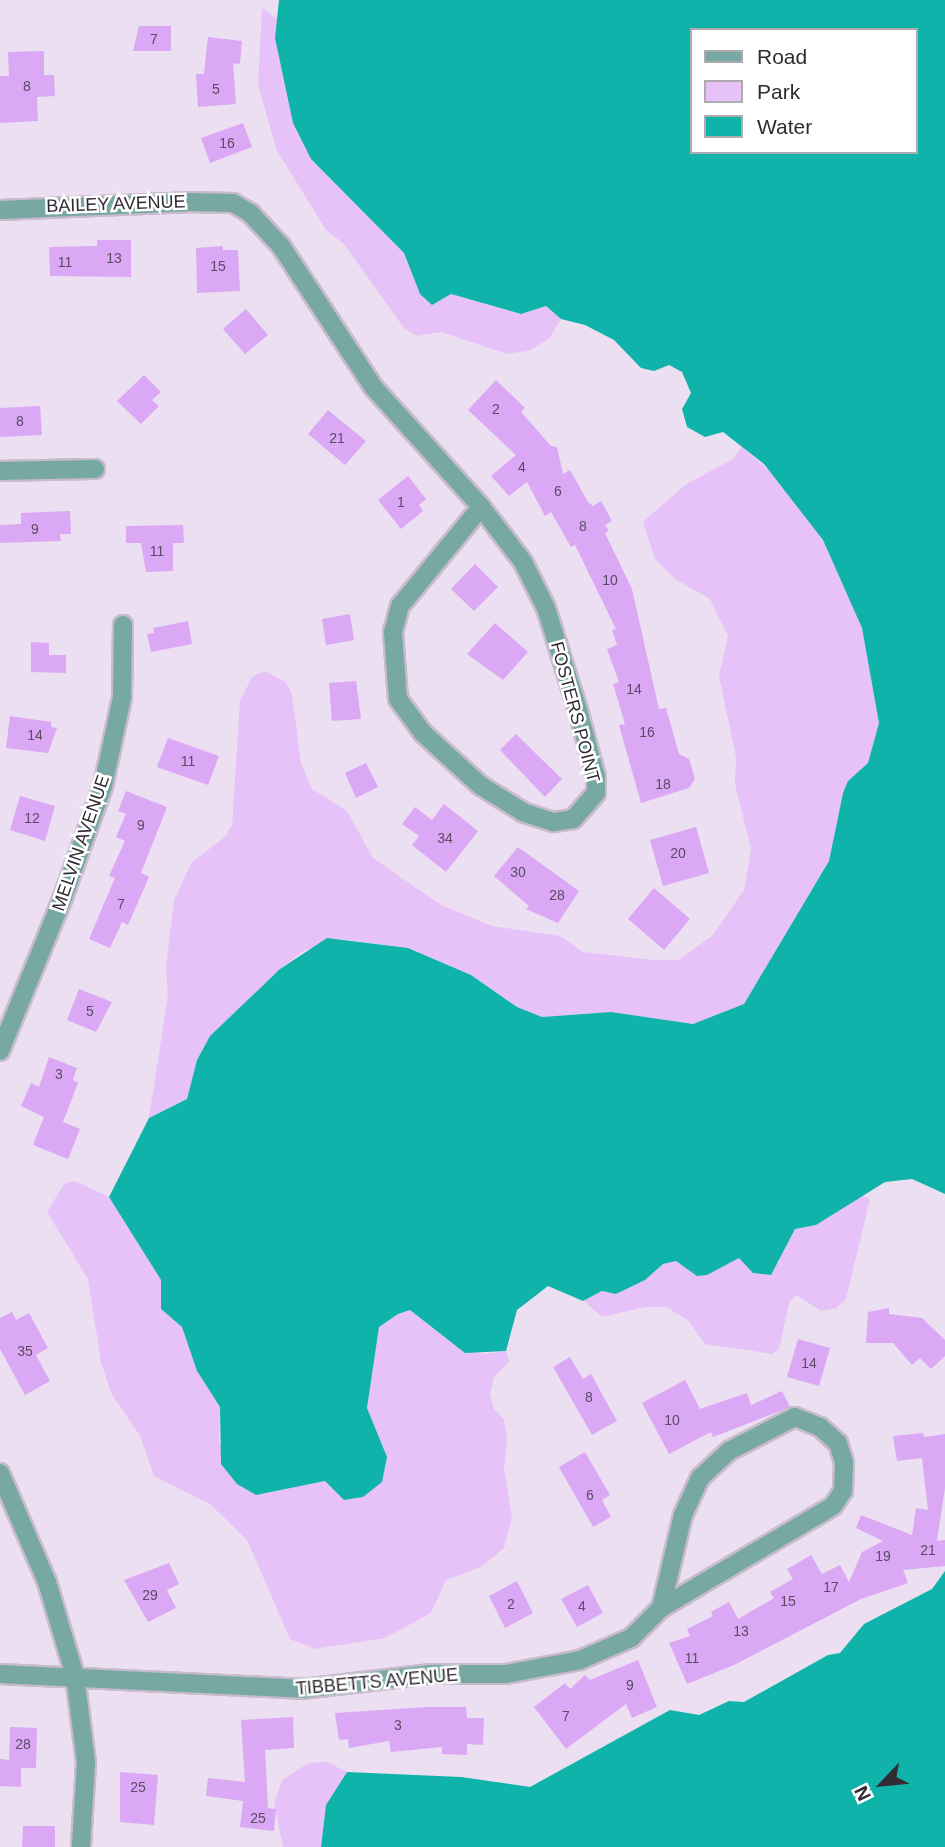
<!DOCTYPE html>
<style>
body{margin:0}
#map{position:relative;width:945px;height:1847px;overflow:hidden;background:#ecdff2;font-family:Arial,sans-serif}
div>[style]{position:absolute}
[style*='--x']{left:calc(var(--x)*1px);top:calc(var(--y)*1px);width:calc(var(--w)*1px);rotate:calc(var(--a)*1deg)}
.green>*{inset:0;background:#e6c2f8}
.water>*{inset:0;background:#10b3a9}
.building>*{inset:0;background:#dba8f5}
.roads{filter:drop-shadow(2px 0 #c7bbcc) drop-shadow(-2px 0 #c7bbcc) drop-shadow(0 2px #c7bbcc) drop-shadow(0 -2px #c7bbcc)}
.street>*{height:18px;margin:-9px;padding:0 9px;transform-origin:9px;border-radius:9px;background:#77a8a3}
span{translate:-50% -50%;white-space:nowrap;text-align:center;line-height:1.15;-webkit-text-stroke:5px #fff;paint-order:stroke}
.number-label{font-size:14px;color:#5c4b64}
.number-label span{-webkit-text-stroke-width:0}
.street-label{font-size:18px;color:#312c34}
.legend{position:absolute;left:690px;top:28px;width:228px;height:126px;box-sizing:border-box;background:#fff;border:2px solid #adabae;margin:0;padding:9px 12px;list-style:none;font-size:21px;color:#312c34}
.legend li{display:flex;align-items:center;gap:14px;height:35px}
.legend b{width:35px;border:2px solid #adabae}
.north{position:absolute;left:847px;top:1749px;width:70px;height:70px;-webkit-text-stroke:5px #fff;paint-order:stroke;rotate:244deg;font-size:19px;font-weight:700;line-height:28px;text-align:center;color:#312c34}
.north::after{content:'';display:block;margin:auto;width:24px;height:32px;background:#312c34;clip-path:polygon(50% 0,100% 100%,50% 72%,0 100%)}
</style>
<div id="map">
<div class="green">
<i style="clip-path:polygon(262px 8px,277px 19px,275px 38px,311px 159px,404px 253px,420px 294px,451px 294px,521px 314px,546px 306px,561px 319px,549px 339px,528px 351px,507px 354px,441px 332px,417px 336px,404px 328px,344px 244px,326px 230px,276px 149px,258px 84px)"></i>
<i style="clip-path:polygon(742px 447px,773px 474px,823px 540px,862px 627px,879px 723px,868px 763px,848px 781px,843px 793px,829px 861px,744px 1004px,693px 1024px,611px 1012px,542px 1017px,517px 1007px,471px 975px,408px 948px,340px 939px,303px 951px,280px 969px,210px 1036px,197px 1060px,187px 1099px,149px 1118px,168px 995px,166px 967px,174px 900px,192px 862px,225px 837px,232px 825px,240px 701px,252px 677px,265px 671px,286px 682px,292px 695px,301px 763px,312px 789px,347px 811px,373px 858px,441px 905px,492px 926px,560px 936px,583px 952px,653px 960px,679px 960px,713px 935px,744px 890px,751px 849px,735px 784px,736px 757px,719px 676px,728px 636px,710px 599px,675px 579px,655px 559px,643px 522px,685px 485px,733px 459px)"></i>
<i style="clip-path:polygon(75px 1181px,109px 1197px,161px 1280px,161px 1309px,182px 1327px,197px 1371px,220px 1407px,219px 1442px,256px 1495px,325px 1481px,387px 1457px,367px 1408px,379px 1327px,398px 1314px,410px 1310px,482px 1354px,506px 1351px,509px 1362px,494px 1377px,490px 1394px,494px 1409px,504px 1420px,507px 1440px,504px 1468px,512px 1518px,504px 1548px,481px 1567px,446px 1580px,431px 1613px,385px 1638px,315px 1649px,290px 1639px,247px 1540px,210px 1504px,154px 1476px,140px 1436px,111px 1393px,101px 1362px,88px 1279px,47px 1212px,64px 1184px)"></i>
<i style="clip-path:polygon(861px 1195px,870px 1199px,846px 1299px,836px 1308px,821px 1311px,796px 1295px,789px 1303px,779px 1349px,772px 1354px,705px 1344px,688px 1320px,666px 1307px,645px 1307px,602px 1317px,584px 1301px,602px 1291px,616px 1294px,644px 1280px,663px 1264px,676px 1261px,697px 1276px,707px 1275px,740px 1257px,779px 1263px,782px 1248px,795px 1229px,816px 1225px)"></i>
<i style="clip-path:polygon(327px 1762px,347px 1772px,326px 1805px,321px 1847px,283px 1847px,274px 1804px,282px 1780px,309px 1763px)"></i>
</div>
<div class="water">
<i style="clip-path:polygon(evenodd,279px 0,945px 0,945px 1194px,912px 1179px,885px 1182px,816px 1225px,795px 1229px,771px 1275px,753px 1273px,739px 1258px,707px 1275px,697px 1276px,676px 1261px,663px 1264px,645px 1280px,616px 1294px,602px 1291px,583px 1301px,548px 1286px,517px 1310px,506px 1351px,465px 1353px,410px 1310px,398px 1314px,379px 1327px,367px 1408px,387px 1457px,382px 1482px,363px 1497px,344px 1500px,325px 1481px,256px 1495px,237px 1484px,221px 1464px,220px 1407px,197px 1371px,182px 1327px,161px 1309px,161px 1280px,109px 1197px,149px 1118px,187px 1099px,197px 1060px,210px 1036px,280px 969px,327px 938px,408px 948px,471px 975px,517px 1007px,542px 1017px,611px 1012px,693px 1024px,744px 1004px,829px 861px,843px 793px,848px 781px,868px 763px,879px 723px,862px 628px,823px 540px,764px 464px,723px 432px,705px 437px,687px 427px,682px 409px,691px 393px,682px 372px,669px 365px,654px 371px,641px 368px,614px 340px,585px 325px,561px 319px,546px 306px,521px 314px,451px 294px,432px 305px,420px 294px,404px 253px,311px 159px,293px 123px,275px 38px,279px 0,691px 30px,915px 30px,915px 152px,691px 152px,691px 30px)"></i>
<i style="clip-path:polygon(945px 1571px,945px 1847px,321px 1847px,326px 1805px,347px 1772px,461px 1777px,530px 1787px,670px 1710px,699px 1715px,729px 1701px,744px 1702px,828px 1655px,840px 1653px,864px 1624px,932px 1589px)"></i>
</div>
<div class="building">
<i style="clip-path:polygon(139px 26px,171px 26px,171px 51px,133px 51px)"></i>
<i style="clip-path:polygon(208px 37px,242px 41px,240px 64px,233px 63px,236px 104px,198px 107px,196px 74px,204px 74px)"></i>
<i style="clip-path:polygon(44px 51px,44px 75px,54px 75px,55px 96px,37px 97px,38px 121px,0 123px,0 76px,9px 76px,8px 52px)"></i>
<i style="clip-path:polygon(243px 123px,252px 147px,210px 163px,201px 138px)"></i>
<i style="clip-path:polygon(97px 240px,131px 240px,131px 277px,50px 276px,49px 247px,97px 246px)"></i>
<i style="clip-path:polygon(223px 246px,223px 250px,238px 250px,240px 291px,197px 293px,196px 248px)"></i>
<i style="clip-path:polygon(246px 309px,268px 335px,245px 354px,223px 329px)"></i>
<i style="clip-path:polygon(144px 375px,161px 392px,152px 400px,159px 406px,141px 424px,117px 401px)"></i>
<i style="clip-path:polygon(496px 380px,525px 408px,521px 412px,551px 446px,557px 447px,563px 474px,570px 470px,588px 502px,593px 506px,601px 501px,612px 521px,605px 525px,609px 531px,605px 533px,632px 589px,659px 709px,666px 708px,679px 754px,689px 759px,695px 779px,689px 788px,641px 803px,619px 725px,625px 724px,613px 684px,619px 682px,607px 649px,617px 645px,612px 630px,616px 629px,575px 545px,571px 547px,551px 512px,545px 516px,527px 482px,509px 496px,491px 476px,516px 455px,468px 410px)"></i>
<i style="clip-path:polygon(40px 406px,42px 435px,0 437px,0 408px)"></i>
<i style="clip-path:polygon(328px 410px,366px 441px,345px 465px,308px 434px)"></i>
<i style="clip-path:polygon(408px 476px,426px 499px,419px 505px,423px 511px,401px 529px,378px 500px)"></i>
<i style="clip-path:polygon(70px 511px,71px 534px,60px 534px,61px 541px,0 543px,0 525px,21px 524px,21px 513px)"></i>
<i style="clip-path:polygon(183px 525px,184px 543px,173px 543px,173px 571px,146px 572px,141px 543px,126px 543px,126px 526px)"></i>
<i style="clip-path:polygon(475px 564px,498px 587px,474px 611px,451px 589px)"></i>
<i style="clip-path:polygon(350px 614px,354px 640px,326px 645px,322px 619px)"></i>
<i style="clip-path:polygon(188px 621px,192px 644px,151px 652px,147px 634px,154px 633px,153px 628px)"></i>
<i style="clip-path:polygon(495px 623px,528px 652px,503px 680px,467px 654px)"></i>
<i style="clip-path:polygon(31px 642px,49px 643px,49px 655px,66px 655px,66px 673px,31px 672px)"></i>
<i style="clip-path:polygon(356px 681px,361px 719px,332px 721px,329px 683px)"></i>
<i style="clip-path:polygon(10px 716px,51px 722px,51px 727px,57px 728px,48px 753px,6px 748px)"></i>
<i style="clip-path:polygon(516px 734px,562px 779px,545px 797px,500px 750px)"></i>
<i style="clip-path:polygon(168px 738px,219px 756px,208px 785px,157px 767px)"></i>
<i style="clip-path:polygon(366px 763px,378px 787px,356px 798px,345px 773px)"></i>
<i style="clip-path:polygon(126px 791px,167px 807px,141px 873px,149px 877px,128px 925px,122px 922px,110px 948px,89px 939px,115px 878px,109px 876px,125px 841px,116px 837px,126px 814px,118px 811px)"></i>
<i style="clip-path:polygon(20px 796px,55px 806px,45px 841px,10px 830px)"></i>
<i style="clip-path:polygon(444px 804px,478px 831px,446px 872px,412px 845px,419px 836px,402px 824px,415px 807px,432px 820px)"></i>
<i style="clip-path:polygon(696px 827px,709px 873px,663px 886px,650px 840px)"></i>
<i style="clip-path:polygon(518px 847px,579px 891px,558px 923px,526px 909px,529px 906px,494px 876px)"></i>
<i style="clip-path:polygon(654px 888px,690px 919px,664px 950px,628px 919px)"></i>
<i style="clip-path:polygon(79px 989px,112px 1002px,96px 1032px,67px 1020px)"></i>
<i style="clip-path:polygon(49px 1057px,77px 1068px,73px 1080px,78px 1083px,63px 1122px,80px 1129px,68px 1159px,33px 1145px,44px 1117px,21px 1106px,31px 1083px,39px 1087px)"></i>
<i style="clip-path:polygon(889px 1308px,889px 1314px,922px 1318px,945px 1340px,945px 1356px,931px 1369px,920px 1358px,912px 1365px,893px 1343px,866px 1343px,868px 1312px)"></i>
<i style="clip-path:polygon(12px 1312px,16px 1320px,29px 1313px,48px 1348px,36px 1355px,50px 1381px,25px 1395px,0 1349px,0 1318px)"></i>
<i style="clip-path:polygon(798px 1339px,830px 1348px,819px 1386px,787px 1377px)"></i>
<i style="clip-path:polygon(570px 1357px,583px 1379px,591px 1374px,617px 1421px,592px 1435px,553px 1367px)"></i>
<i style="clip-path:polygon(685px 1380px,700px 1409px,747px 1393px,751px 1405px,782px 1391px,790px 1407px,713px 1437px,711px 1432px,669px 1454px,642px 1403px)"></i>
<i style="clip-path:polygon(923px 1433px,924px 1437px,945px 1434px,945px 1488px,937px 1541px,945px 1540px,945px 1566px,903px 1570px,908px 1583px,861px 1599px,734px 1665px,687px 1684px,669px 1643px,690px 1636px,687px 1629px,713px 1616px,711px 1612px,729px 1602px,738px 1619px,774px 1598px,770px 1592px,793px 1579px,787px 1569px,811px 1555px,822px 1574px,840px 1565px,849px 1582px,862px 1552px,883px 1541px,856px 1528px,861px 1515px,912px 1535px,916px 1508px,928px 1510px,922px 1458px,897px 1461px,893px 1436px)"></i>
<i style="clip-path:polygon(585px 1452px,610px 1495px,602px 1500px,611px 1517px,593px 1527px,559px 1467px)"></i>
<i style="clip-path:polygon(169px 1563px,179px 1584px,167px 1590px,176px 1608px,148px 1622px,124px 1580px)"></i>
<i style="clip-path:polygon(517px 1581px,533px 1613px,505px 1628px,489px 1596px)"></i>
<i style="clip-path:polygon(588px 1585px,603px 1613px,577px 1627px,561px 1599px)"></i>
<i style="clip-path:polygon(638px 1660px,657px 1707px,632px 1718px,626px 1704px,566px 1749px,534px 1707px,565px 1683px,570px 1689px,585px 1675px,590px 1680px)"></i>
<i style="clip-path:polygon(428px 1707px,466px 1707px,467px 1718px,484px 1718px,483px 1745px,467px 1744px,467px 1755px,442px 1754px,442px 1747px,391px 1752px,389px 1741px,349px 1748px,348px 1739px,339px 1740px,335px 1713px)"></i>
<i style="clip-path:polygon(293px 1717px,294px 1748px,265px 1750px,268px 1808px,276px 1809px,274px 1831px,240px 1827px,243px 1801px,206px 1796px,208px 1778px,245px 1782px,241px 1720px)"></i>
<i style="clip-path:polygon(10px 1727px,37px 1728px,36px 1768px,21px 1768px,21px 1787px,0 1786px,0 1759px,9px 1760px)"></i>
<i style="clip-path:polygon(120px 1772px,158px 1775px,154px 1825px,120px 1822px)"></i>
<i style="clip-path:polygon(23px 1826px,55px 1826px,55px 1847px,22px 1847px)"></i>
</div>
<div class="roads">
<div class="street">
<i style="--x:0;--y:210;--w:187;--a:-2.4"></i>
<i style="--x:187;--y:202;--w:46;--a:1.2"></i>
<i style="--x:233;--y:203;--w:20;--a:30"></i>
<i style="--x:250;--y:213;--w:45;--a:46.8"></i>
<i style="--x:281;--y:246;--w:170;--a:56.8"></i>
<i style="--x:374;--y:388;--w:160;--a:48"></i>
<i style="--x:0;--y:471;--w:95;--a:-1.2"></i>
<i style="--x:481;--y:507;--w:69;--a:52.6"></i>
<i style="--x:523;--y:562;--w:51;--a:63.4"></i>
<i style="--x:546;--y:608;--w:107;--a:72.6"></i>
<i style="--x:578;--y:710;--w:69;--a:75"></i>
<i style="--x:596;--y:777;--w:16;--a:90"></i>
<i style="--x:596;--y:793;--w:35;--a:131"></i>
<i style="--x:573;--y:819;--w:20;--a:171"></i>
<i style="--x:553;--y:822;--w:32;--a:-162"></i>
<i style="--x:523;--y:812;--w:49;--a:-148.2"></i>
<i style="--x:481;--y:786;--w:79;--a:-137.6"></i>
<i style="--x:423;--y:733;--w:42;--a:-126.3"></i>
<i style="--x:398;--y:699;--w:67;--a:-94.3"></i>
<i style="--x:393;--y:632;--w:27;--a:-75"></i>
<i style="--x:400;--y:606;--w:128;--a:-50.7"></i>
<i style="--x:0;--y:1051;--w:163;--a:-67.7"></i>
<i style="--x:62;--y:900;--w:121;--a:-70.2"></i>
<i style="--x:103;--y:786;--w:91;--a:-77.9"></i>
<i style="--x:122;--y:697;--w:72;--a:-89.2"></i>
<i style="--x:0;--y:1473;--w:119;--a:66.7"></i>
<i style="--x:47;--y:1582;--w:98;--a:73.4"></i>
<i style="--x:75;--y:1676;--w:87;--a:82.7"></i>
<i style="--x:86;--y:1762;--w:85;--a:93.4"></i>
<i style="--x:0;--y:1674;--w:302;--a:2.8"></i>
<i style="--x:302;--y:1689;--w:130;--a:-6.6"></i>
<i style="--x:431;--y:1674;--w:75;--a:0"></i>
<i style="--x:506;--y:1674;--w:75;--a:-10.7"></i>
<i style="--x:580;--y:1660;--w:56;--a:-23.3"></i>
<i style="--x:631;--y:1638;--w:42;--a:-45"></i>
<i style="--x:661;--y:1608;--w:96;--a:-76.7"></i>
<i style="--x:683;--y:1515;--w:41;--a:-65.3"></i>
<i style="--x:700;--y:1478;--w:40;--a:-43"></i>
<i style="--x:729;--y:1451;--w:74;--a:-27.3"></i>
<i style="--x:795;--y:1417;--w:27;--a:22"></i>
<i style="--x:820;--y:1427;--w:24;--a:42"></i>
<i style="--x:838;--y:1443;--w:21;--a:73"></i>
<i style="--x:844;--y:1463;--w:28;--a:92"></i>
<i style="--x:843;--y:1491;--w:18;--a:124"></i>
<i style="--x:833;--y:1506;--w:200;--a:149.3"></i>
</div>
</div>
<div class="number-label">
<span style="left:154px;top:39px">7</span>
<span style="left:27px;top:86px">8</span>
<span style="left:216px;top:89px">5</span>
<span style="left:227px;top:143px">16</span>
<span style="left:114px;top:258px">13</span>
<span style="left:65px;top:262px">11</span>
<span style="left:218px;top:266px">15</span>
<span style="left:496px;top:409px">2</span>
<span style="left:20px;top:421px">8</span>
<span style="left:337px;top:438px">21</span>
<span style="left:522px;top:467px">4</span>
<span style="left:558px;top:491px">6</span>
<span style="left:401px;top:502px">1</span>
<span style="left:583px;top:526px">8</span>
<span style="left:35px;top:529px">9</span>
<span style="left:157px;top:551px">11</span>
<span style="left:610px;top:580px">10</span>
<span style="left:634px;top:689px">14</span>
<span style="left:647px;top:732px">16</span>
<span style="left:35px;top:735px">14</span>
<span style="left:188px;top:761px">11</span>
<span style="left:663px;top:784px">18</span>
<span style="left:32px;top:818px">12</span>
<span style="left:141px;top:825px">9</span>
<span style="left:445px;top:838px">34</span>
<span style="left:678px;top:853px">20</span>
<span style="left:518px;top:872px">30</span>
<span style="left:557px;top:895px">28</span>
<span style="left:121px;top:904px">7</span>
<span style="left:90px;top:1011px">5</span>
<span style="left:59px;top:1074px">3</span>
<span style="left:25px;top:1351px">35</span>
<span style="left:809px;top:1363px">14</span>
<span style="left:589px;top:1397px">8</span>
<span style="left:672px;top:1420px">10</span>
<span style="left:590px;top:1495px">6</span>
<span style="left:928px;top:1550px">21</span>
<span style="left:883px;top:1556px">19</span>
<span style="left:831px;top:1587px">17</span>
<span style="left:150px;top:1595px">29</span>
<span style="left:788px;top:1601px">15</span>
<span style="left:511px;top:1604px">2</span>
<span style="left:582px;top:1606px">4</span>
<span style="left:741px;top:1631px">13</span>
<span style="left:692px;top:1658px">11</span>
<span style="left:630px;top:1685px">9</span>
<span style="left:566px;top:1716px">7</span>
<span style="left:398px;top:1725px">3</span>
<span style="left:23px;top:1744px">28</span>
<span style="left:138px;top:1787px">25</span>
<span style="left:258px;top:1818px">25</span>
</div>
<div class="street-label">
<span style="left:116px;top:204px;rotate:-2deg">BAILEY AVENUE</span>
<span style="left:575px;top:712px;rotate:75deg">FOSTERS POINT</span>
<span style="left:81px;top:843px;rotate:-71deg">MELVIN AVENUE</span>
<span style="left:377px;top:1682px;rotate:-5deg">TIBBETTS AVENUE</span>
</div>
<ul class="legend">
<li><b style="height:9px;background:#77a8a3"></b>Road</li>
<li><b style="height:19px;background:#e6c2f8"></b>Park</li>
<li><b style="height:19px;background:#10b3a9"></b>Water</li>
</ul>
<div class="north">N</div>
</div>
